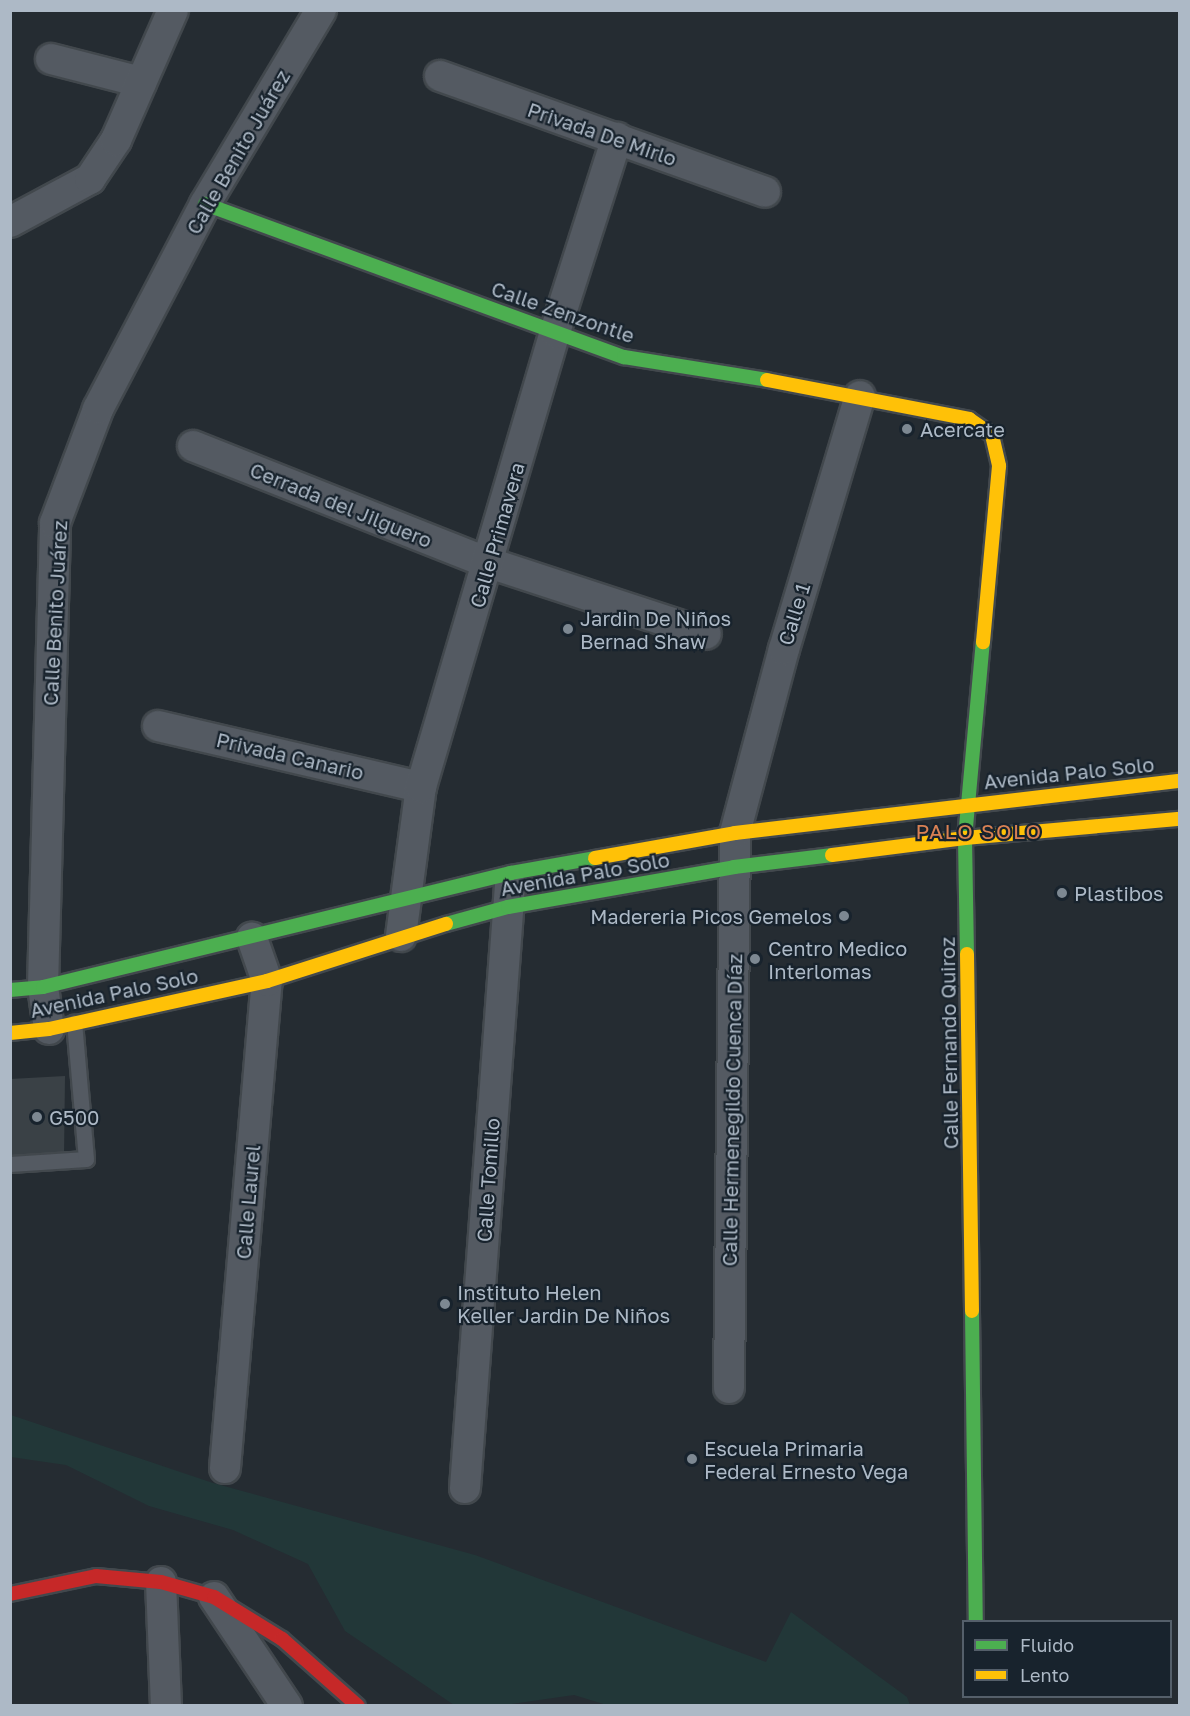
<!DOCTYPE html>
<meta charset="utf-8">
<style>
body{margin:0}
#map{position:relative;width:1190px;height:1716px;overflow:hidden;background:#252c32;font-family:"Golos Text",sans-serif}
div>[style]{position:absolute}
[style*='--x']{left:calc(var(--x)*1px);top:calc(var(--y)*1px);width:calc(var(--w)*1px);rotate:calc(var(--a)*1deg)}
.green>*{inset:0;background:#223738}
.building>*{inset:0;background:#3a4146}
.roads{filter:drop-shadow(2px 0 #42484d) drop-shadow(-2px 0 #42484d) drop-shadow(0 2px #42484d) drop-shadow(0 -2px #42484d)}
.lane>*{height:15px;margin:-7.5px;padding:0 7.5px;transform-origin:7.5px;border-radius:7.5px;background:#545a62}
.street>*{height:30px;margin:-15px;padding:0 15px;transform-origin:15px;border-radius:15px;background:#545a62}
.fast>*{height:14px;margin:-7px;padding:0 7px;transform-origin:7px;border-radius:7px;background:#4caf50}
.slow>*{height:14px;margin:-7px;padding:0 7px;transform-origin:7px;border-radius:7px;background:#ffc107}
.jam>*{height:14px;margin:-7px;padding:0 7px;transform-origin:7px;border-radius:7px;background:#c62828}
.dots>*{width:16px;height:16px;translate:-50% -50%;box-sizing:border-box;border:3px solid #18232d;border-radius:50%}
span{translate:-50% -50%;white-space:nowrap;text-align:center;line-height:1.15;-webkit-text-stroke:4.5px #18232d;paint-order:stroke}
.street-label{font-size:20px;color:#adb9c6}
.poi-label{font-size:20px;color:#adb9c6}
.left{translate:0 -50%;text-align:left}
.right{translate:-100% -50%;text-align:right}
.neighbourhood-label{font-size:21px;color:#d98154;letter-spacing:1.5px}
.frame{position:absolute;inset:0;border:12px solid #adb9c6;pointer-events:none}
.legend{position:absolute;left:962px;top:1620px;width:210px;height:78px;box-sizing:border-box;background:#18232d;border:2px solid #545f6a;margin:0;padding:8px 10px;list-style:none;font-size:18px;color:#adb9c6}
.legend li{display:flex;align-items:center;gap:12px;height:30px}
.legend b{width:30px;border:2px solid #545f6a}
</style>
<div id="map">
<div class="green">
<i style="clip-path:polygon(11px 1415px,213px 1483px,475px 1555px,766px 1662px,791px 1612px,907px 1697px,910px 1705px,610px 1706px,574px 1695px,504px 1705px,454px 1705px,345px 1631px,308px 1564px,233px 1530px,149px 1506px,66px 1465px,11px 1457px)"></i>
</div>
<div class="building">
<i style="clip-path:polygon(65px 1076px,64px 1156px,10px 1158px,10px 1079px)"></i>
</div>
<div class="roads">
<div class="lane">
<i style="--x:10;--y:1164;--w:76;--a:-3.8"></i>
<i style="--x:86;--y:1159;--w:137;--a:-95"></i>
</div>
<div class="street">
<i style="--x:51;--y:59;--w:93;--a:14.3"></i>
<i style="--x:440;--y:76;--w:345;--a:19.6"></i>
<i style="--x:10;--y:222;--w:91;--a:-28.3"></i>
<i style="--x:90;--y:179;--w:47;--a:-56.3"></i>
<i style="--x:116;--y:140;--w:142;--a:-66.3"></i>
<i style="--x:193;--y:446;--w:318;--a:21.6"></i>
<i style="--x:489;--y:563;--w:228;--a:18.1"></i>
<i style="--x:158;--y:726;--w:270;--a:13.1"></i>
<i style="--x:401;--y:936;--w:150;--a:-82.4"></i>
<i style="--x:421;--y:787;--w:474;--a:-73.6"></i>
<i style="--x:555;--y:332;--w:204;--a:-72.3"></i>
<i style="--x:49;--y:1029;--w:42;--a:-98.1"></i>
<i style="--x:43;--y:987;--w:464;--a:-88.5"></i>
<i style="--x:55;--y:523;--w:122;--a:-69.3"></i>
<i style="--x:98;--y:409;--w:231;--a:-62.4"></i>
<i style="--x:205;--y:204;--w:226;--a:-59.1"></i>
<i style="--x:729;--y:1388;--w:555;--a:-89.38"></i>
<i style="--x:735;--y:833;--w:190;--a:-75.1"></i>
<i style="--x:784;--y:649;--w:264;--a:-73.3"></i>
<i style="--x:225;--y:1468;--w:489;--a:-85.1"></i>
<i style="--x:267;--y:981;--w:46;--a:-109.2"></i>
<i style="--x:465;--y:1488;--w:605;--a:-85.73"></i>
<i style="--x:161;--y:1582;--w:124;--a:87.7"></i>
<i style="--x:214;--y:1597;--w:131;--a:56.2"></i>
</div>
<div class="fast">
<i style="--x:205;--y:204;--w:446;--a:20.1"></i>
<i style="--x:624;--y:357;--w:145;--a:9.1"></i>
<i style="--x:446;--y:924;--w:64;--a:-15.3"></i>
<i style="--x:508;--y:907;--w:230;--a:-10"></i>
<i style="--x:734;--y:867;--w:99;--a:-7"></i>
<i style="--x:967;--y:954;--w:116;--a:-91"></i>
<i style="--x:965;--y:838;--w:197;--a:-84.8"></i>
<i style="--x:10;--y:990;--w:33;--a:-5"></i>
<i style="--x:43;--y:987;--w:482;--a:-13.7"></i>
<i style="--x:511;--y:873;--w:85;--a:-10.1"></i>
<i style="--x:972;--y:1311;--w:311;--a:89.3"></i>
</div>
<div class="slow">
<i style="--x:767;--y:380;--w:206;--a:10.9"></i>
<i style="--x:969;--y:419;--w:28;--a:35"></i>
<i style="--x:992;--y:435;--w:32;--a:77"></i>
<i style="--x:999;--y:466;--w:177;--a:95.2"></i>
<i style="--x:832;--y:855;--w:134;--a:-7.3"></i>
<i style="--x:965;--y:838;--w:216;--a:-5.1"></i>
<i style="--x:595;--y:858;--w:142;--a:-10.1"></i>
<i style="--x:735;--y:833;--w:448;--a:-6.7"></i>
<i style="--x:967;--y:954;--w:357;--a:89.2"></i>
<i style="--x:10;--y:1033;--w:39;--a:-6"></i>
<i style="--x:49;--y:1029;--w:223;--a:-12.4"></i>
<i style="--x:267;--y:981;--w:188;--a:-17.7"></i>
</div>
<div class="jam">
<i style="--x:10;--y:1594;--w:88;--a:-11.8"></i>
<i style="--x:96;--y:1576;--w:65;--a:5.3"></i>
<i style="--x:161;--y:1582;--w:55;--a:15.8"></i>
<i style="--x:214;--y:1597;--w:80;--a:31.7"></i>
<i style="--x:282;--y:1639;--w:101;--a:41.4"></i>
</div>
</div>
<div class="dots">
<i style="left:907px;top:429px;background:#7d8892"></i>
<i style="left:568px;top:629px;background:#7d8892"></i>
<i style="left:1062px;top:893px;background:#7d8892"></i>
<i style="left:844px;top:916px;background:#7d8892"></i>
<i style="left:755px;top:959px;background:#7d8892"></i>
<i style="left:37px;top:1117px;background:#7d8892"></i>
<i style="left:445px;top:1304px;background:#7d8892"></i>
<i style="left:692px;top:1459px;background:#7d8892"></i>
</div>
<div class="street-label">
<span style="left:602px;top:134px;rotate:19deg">Privada De Mirlo</span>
<span style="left:238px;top:152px;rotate:-60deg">Calle Benito Juárez</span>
<span style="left:563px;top:312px;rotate:19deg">Calle Zenzontle</span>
<span style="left:341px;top:505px;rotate:22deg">Cerrada del Jilguero</span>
<span style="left:497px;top:535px;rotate:-74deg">Calle Primavera</span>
<span style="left:55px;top:613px;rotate:-87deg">Calle Benito Juárez</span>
<span style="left:794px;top:614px;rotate:-73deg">Calle 1</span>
<span style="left:290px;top:756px;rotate:13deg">Privada Canario</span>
<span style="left:1069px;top:773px;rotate:-6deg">Avenida Palo Solo</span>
<span style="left:585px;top:874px;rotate:-10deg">Avenida Palo Solo</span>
<span style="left:114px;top:993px;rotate:-12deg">Avenida Palo Solo</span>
<span style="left:949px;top:1043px;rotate:-91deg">Calle Fernando Quiroz</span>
<span style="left:732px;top:1110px;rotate:-89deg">Calle Hermenegildo Cuenca Díaz</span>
<span style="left:488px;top:1180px;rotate:-86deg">Calle Tomillo</span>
<span style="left:248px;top:1202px;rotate:-85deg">Calle Laurel</span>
</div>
<div class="poi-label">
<span class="left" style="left:920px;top:429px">Acercate</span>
<span class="left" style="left:580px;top:630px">Jardin De Niños<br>Bernad Shaw</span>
<span class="left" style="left:1074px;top:893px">Plastibos</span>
<span class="right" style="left:832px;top:916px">Madereria Picos Gemelos</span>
<span class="left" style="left:768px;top:960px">Centro Medico<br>Interlomas</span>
<span class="left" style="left:49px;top:1117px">G500</span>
<span class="left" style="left:457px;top:1304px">Instituto Helen<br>Keller Jardin De Niños</span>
<span class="left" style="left:704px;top:1460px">Escuela Primaria<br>Federal Ernesto Vega</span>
</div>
<div class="neighbourhood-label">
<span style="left:979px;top:831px">PALO SOLO</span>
</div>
<div class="frame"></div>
<ul class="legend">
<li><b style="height:8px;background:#4caf50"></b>Fluido</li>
<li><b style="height:8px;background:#ffc107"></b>Lento</li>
</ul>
</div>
